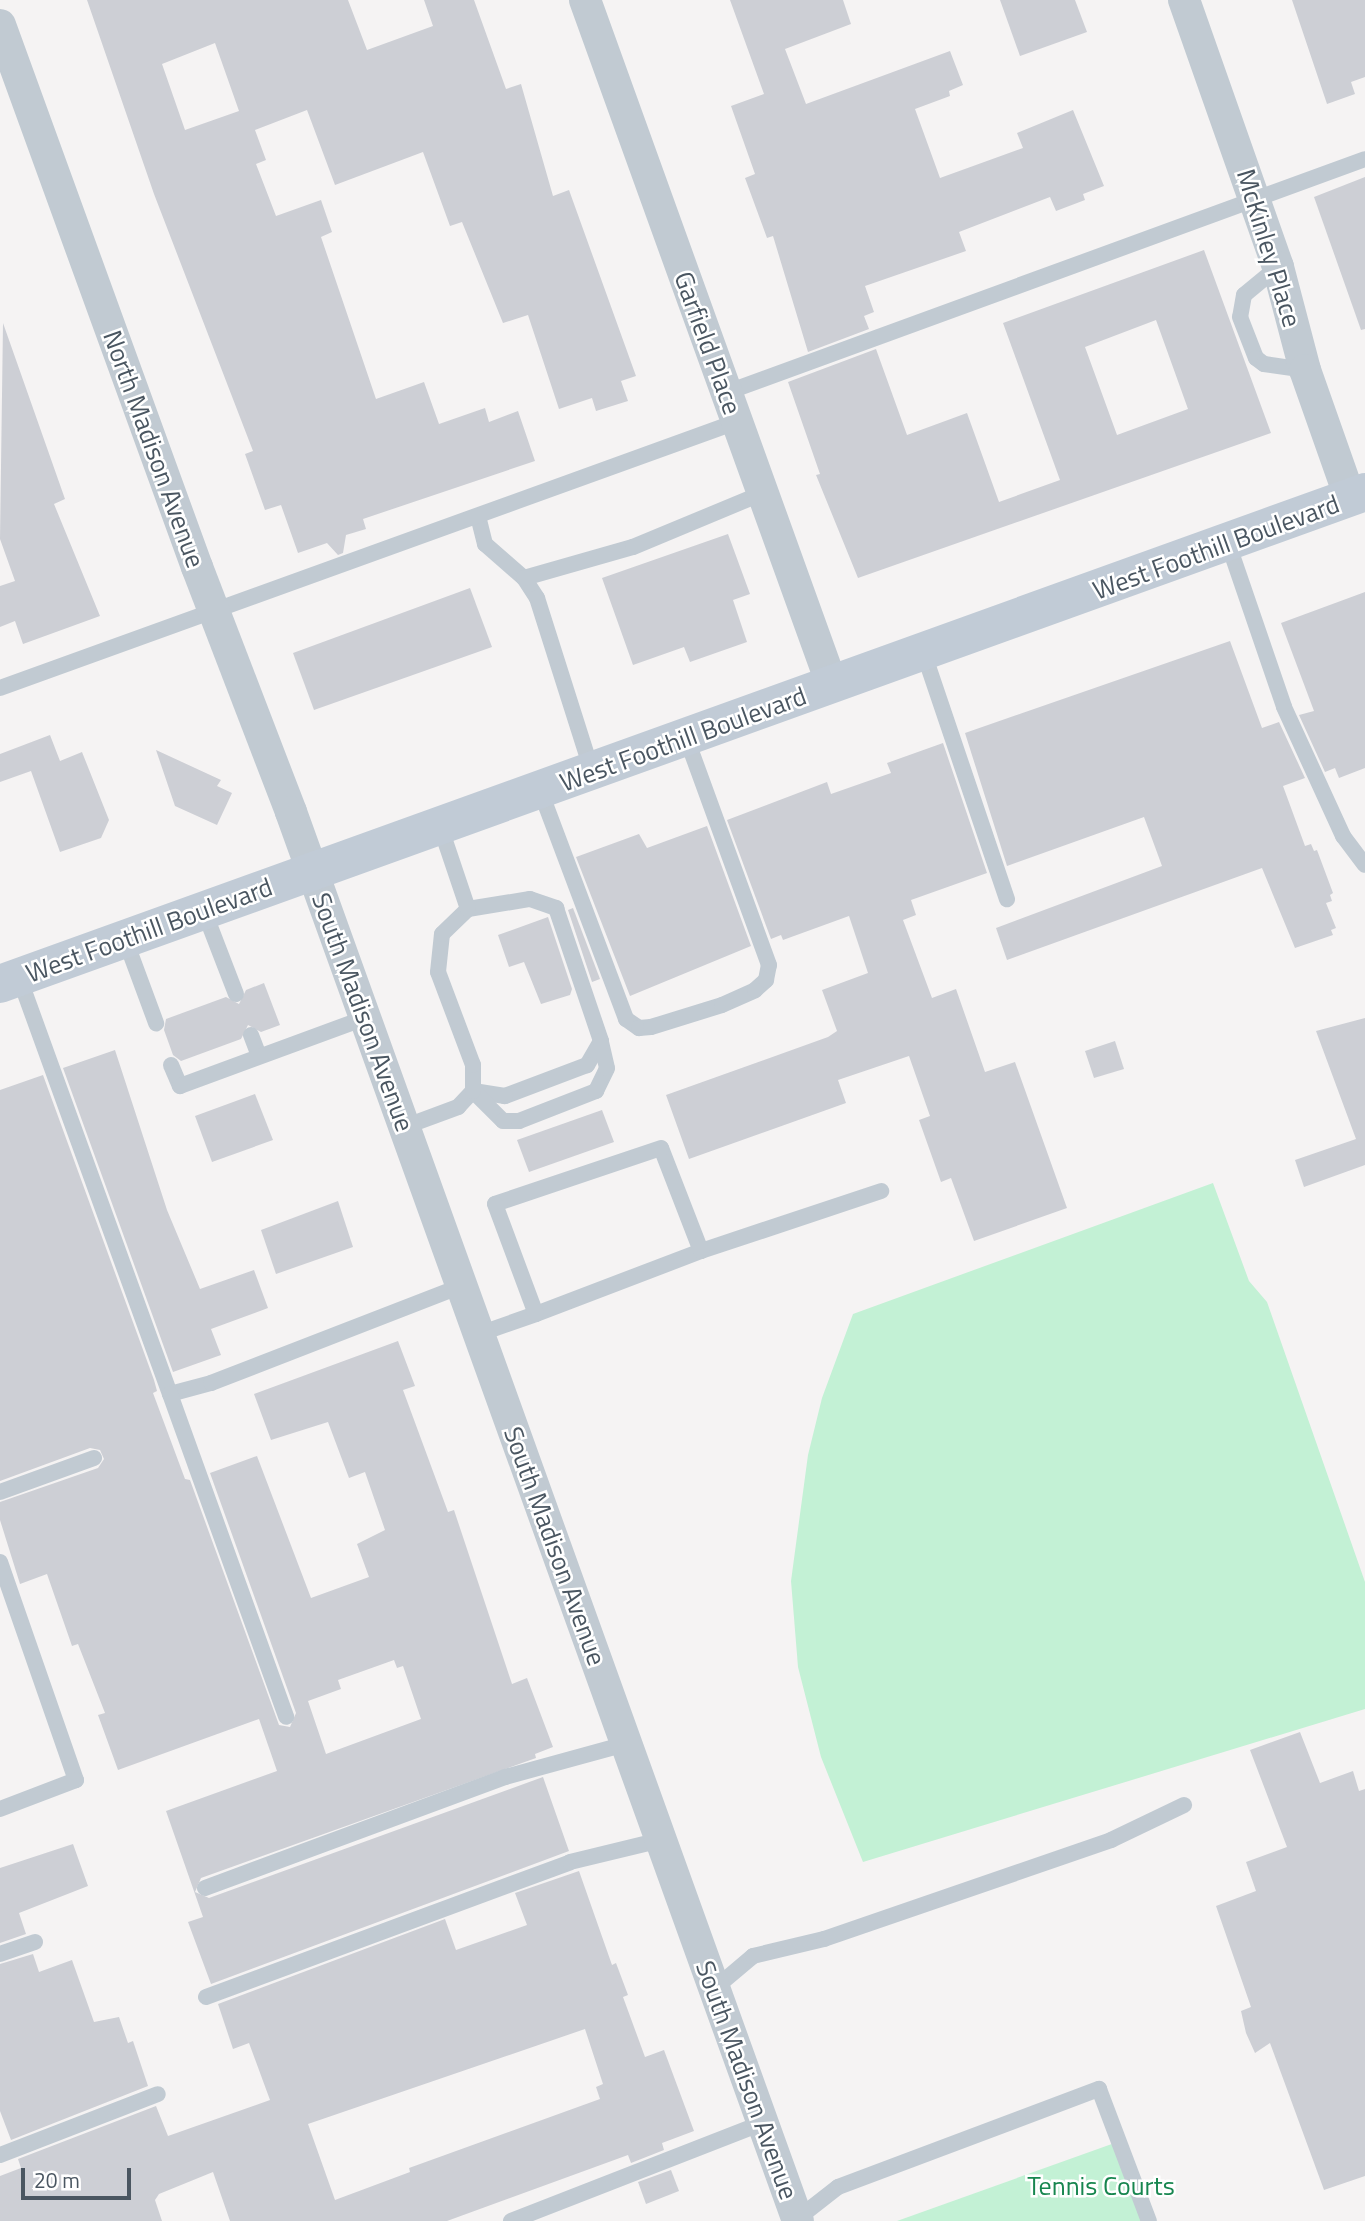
<!DOCTYPE html>
<style>
body{margin:0}
#map{position:relative;width:1365px;height:2221px;overflow:hidden;background:#f5f3f3;font-family:"Titillium Web",sans-serif}
div>[style]{position:absolute}
[style*='--x']{left:calc(var(--x)*1px);top:calc(var(--y)*1px);width:calc(var(--w)*1px);rotate:calc(var(--a)*1deg)}
.green>*{inset:0;background:#c3f1d5}
.building>*{inset:0;background:#cdcfd5}
.lane>*{height:16px;margin:-8px;padding:0 8px;transform-origin:8px;border-radius:8px;background:#c1cad2}
.street>*{height:32px;margin:-16px;padding:0 16px;transform-origin:16px;border-radius:16px;background:#c1cad2}
.secondary>*{height:38px;margin:-19px;padding:0 19px;transform-origin:19px;border-radius:19px;background:#c1cbd6}
span{translate:-50% -50%;white-space:nowrap;text-align:center;line-height:1.15;-webkit-text-stroke:5px #fff;paint-order:stroke}
.street-label{font-size:26px;color:#4a5661}
.park-label{font-size:26px;color:#17864f}
.scale{position:absolute;left:21px;top:2168px;width:110px;height:32px;box-sizing:border-box;border:4px solid #4a5661;border-top:0;padding-left:9px;font-size:21px;line-height:24px;white-space:nowrap;color:#4a5661;-webkit-text-stroke:5px #fff;paint-order:stroke}
</style>
<div id="map">
<div class="green">
<i style="clip-path:polygon(1213px 1183px,1249px 1281px,1267px 1302px,1365px 1582px,1365px 1709px,863px 1862px,821px 1757px,798px 1667px,791px 1581px,808px 1455px,822px 1398px,853px 1314px)"></i>
<i style="clip-path:polygon(1123px 2140px,1152px 2221px,897px 2221px)"></i>
</div>
<div class="building">
<i style="clip-path:polygon(evenodd,87px 0,348px 0,367px 50px,433px 26px,424px 0,474px 0,506px 89px,521px 84px,553px 196px,569px 190px,636px 376px,621px 381px,628px 401px,596px 411px,592px 398px,559px 409px,528px 315px,503px 323px,462px 222px,450px 226px,423px 152px,335px 185px,307px 110px,255px 130px,266px 160px,256px 164px,276px 216px,321px 200px,332px 232px,321px 237px,376px 399px,424px 382px,439px 424px,485px 408px,489px 422px,518px 411px,535px 461px,363px 519px,366px 529px,346px 535px,343px 553px,338px 555px,327px 543px,298px 553px,281px 505px,265px 510px,245px 454px,253px 451px,154px 194px,87px 0,215px 43px,239px 111px,185px 130px,162px 64px,215px 43px)"></i>
<i style="clip-path:polygon(730px 0,843px 0,851px 24px,785px 49px,806px 104px,950px 51px,963px 85px,949px 91px,950px 96px,915px 109px,940px 178px,1023px 148px,1017px 133px,1073px 110px,1104px 186px,1083px 194px,1085px 200px,1056px 211px,1050px 197px,959px 232px,966px 251px,865px 286px,874px 312px,864px 316px,869px 329px,808px 352px,773px 236px,767px 238px,745px 178px,755px 174px,731px 106px,764px 94px)"></i>
<i style="clip-path:polygon(1000px 0,1075px 0,1087px 32px,1020px 56px)"></i>
<i style="clip-path:polygon(1292px 0,1365px 0,1365px 77px,1351px 82px,1355px 94px,1327px 104px)"></i>
<i style="clip-path:polygon(1365px 177px,1365px 329px,1361px 330px,1314px 197px)"></i>
<i style="clip-path:polygon(evenodd,1204px 250px,1271px 433px,858px 578px,816px 475px,820px 474px,788px 382px,876px 349px,907px 435px,967px 413px,999px 502px,1060px 480px,1003px 323px,1204px 250px,1156px 320px,1188px 409px,1117px 435px,1085px 347px,1156px 320px)"></i>
<i style="clip-path:polygon(3px 323px,65px 499px,54px 504px,100px 616px,23px 644px,15px 621px,0 627px,0 586px,15px 581px,0 539px)"></i>
<i style="clip-path:polygon(728px 534px,750px 594px,733px 600px,747px 642px,690px 662px,684px 647px,633px 665px,602px 578px)"></i>
<i style="clip-path:polygon(470px 588px,492px 647px,314px 710px,293px 653px)"></i>
<i style="clip-path:polygon(1365px 592px,1365px 768px,1339px 778px,1335px 768px,1325px 772px,1299px 715px,1314px 711px,1281px 623px)"></i>
<i style="clip-path:polygon(1230px 641px,1262px 728px,1279px 722px,1305px 778px,1283px 786px,1305px 846px,1311px 844px,1314px 851px,1317px 850px,1333px 893px,1330px 895px,1332px 901px,1326px 903px,1336px 928px,1331px 930px,1333px 935px,1295px 948px,1262px 868px,1007px 960px,996px 928px,1162px 866px,1144px 817px,1007px 866px,965px 733px)"></i>
<i style="clip-path:polygon(50px 735px,60px 761px,82px 752px,109px 820px,101px 838px,60px 852px,31px 771px,0 782px,0 754px)"></i>
<i style="clip-path:polygon(943px 743px,987px 873px,911px 900px,916px 915px,903px 920px,932px 998px,956px 989px,985px 1072px,1015px 1062px,1067px 1208px,974px 1241px,951px 1178px,941px 1182px,919px 1120px,930px 1116px,909px 1056px,838px 1080px,846px 1103px,689px 1159px,666px 1095px,828px 1037px,837px 1031px,822px 990px,868px 973px,849px 916px,783px 940px,781px 935px,771px 939px,727px 820px,827px 782px,831px 794px,891px 773px,887px 763px)"></i>
<i style="clip-path:polygon(156px 750px,221px 780px,217px 786px,232px 793px,217px 825px,175px 806px)"></i>
<i style="clip-path:polygon(707px 826px,751px 946px,630px 996px,576px 857px,639px 834px,647px 848px)"></i>
<i style="clip-path:polygon(573px 908px,600px 979px,592px 982px,568px 910px)"></i>
<i style="clip-path:polygon(548px 917px,572px 989px,570px 995px,541px 1004px,524px 962px,509px 967px,498px 935px)"></i>
<i style="clip-path:polygon(264px 983px,280px 1025px,261px 1032px,248px 1025px,241px 1039px,181px 1061px,173px 1055px,164px 1030px,166px 1019px,226px 997px,239px 1004px,246px 990px)"></i>
<i style="clip-path:polygon(1365px 1018px,1365px 1165px,1304px 1187px,1295px 1160px,1356px 1139px,1316px 1031px)"></i>
<i style="clip-path:polygon(1115px 1041px,1124px 1069px,1094px 1078px,1085px 1051px)"></i>
<i style="clip-path:polygon(115px 1050px,167px 1210px,200px 1289px,254px 1270px,268px 1308px,211px 1329px,221px 1355px,173px 1372px,63px 1068px)"></i>
<i style="clip-path:polygon(evenodd,43px 1075px,154px 1380px,157px 1391px,153px 1393px,185px 1479px,190px 1480px,279px 1725px,290px 1727px,296px 1713px,210px 1473px,257px 1456px,311px 1598px,369px 1577px,357px 1544px,385px 1530px,365px 1472px,349px 1478px,328px 1422px,271px 1440px,254px 1394px,398px 1341px,415px 1386px,403px 1390px,448px 1512px,454px 1510px,512px 1684px,527px 1678px,553px 1747px,535px 1754px,536px 1758px,201px 1878px,195px 1892px,209px 1898px,543px 1777px,569px 1851px,211px 1984px,188px 1922px,203px 1917px,166px 1811px,277px 1771px,259px 1719px,118px 1770px,98px 1715px,105px 1713px,78px 1644px,72px 1646px,47px 1574px,20px 1584px,0 1520px,0 1502px,98px 1468px,104px 1459px,100px 1450px,90px 1448px,0 1481px,0 1090px,43px 1075px,394px 1660px,397px 1668px,403px 1666px,421px 1719px,326px 1754px,308px 1701px,341px 1689px,338px 1680px,394px 1660px)"></i>
<i style="clip-path:polygon(255px 1094px,273px 1140px,212px 1162px,195px 1116px)"></i>
<i style="clip-path:polygon(602px 1110px,614px 1142px,529px 1172px,517px 1140px)"></i>
<i style="clip-path:polygon(338px 1201px,353px 1247px,276px 1274px,261px 1230px)"></i>
<i style="clip-path:polygon(1300px 1732px,1320px 1783px,1353px 1771px,1359px 1791px,1365px 1789px,1365px 2176px,1324px 2190px,1270px 2043px,1255px 2053px,1246px 2033px,1241px 2011px,1251px 2007px,1216px 1906px,1256px 1891px,1246px 1862px,1287px 1847px,1250px 1750px)"></i>
<i style="clip-path:polygon(73px 1844px,88px 1886px,19px 1913px,26px 1934px,0 1943px,0 1868px)"></i>
<i style="clip-path:polygon(evenodd,579px 1871px,612px 1965px,616px 1963px,628px 1995px,623px 1997px,645px 2057px,664px 2050px,694px 2131px,662px 2143px,664px 2150px,631px 2163px,628px 2155px,447px 2221px,230px 2221px,213px 2172px,159px 2194px,155px 2200px,162px 2221px,0 2221px,0 2176px,21px 2168px,18px 2159px,156px 2106px,168px 2136px,270px 2100px,249px 2043px,233px 2049px,218px 2004px,445px 1919px,456px 1950px,527px 1925px,515px 1893px,579px 1871px,585px 2029px,603px 2084px,596px 2087px,600px 2099px,409px 2168px,410px 2172px,335px 2200px,308px 2124px,585px 2029px)"></i>
<i style="clip-path:polygon(33px 1954px,39px 1972px,72px 1960px,94px 2022px,119px 2017px,128px 2043px,133px 2041px,148px 2086px,11px 2140px,0 2111px,0 1964px)"></i>
<i style="clip-path:polygon(671px 2170px,679px 2191px,646px 2204px,638px 2182px)"></i>
</div>
<div class="lane">
<i style="--x:1278;--y:267;--w:44;--a:140.5"></i>
<i style="--x:1244;--y:295;--w:22;--a:100"></i>
<i style="--x:1240;--y:317;--w:44;--a:68.7"></i>
<i style="--x:1256;--y:358;--w:10;--a:37"></i>
<i style="--x:1264;--y:364;--w:41;--a:8.3"></i>
<i style="--x:725;--y:393;--w:681;--a:-20.08"></i>
<i style="--x:478;--y:516;--w:29;--a:76"></i>
<i style="--x:485;--y:544;--w:52;--a:41.1"></i>
<i style="--x:524;--y:578;--w:24;--a:57"></i>
<i style="--x:537;--y:598;--w:182;--a:72.4"></i>
<i style="--x:1228;--y:543;--w:173;--a:71.1"></i>
<i style="--x:1284;--y:707;--w:142;--a:65.4"></i>
<i style="--x:1343;--y:836;--w:36;--a:53"></i>
<i style="--x:524;--y:578;--w:113;--a:-15.9"></i>
<i style="--x:633;--y:547;--w:141;--a:-22.6"></i>
<i style="--x:924;--y:654;--w:259;--a:71.3"></i>
<i style="--x:0;--y:688;--w:783;--a:-19.87"></i>
<i style="--x:540;--y:790;--w:245;--a:69.4"></i>
<i style="--x:626;--y:1019;--w:16;--a:35"></i>
<i style="--x:639;--y:1028;--w:12;--a:-5"></i>
<i style="--x:651;--y:1027;--w:74;--a:-17.2"></i>
<i style="--x:722;--y:1005;--w:36;--a:-24"></i>
<i style="--x:755;--y:990;--w:15;--a:-42"></i>
<i style="--x:766;--y:980;--w:15;--a:-79"></i>
<i style="--x:769;--y:965;--w:243;--a:-110"></i>
<i style="--x:468;--y:909;--w:63;--a:-9.2"></i>
<i style="--x:530;--y:899;--w:28;--a:19"></i>
<i style="--x:556;--y:908;--w:140;--a:71.3"></i>
<i style="--x:601;--y:1041;--w:28;--a:120"></i>
<i style="--x:587;--y:1065;--w:88;--a:159.3"></i>
<i style="--x:505;--y:1096;--w:32;--a:-171"></i>
<i style="--x:204;--y:911;--w:89;--a:68.9"></i>
<i style="--x:125;--y:939;--w:90;--a:69.7"></i>
<i style="--x:19;--y:977;--w:443;--a:70.1"></i>
<i style="--x:170;--y:1394;--w:42;--a:-15"></i>
<i style="--x:211;--y:1383;--w:268;--a:-21.2"></i>
<i style="--x:251;--y:1035;--w:22;--a:69"></i>
<i style="--x:171;--y:1065;--w:23;--a:67"></i>
<i style="--x:180;--y:1086;--w:197;--a:-20.2"></i>
<i style="--x:473;--y:1091;--w:42;--a:45"></i>
<i style="--x:503;--y:1121;--w:16;--a:0"></i>
<i style="--x:519;--y:1121;--w:83;--a:-21.3"></i>
<i style="--x:596;--y:1091;--w:25;--a:-64"></i>
<i style="--x:607;--y:1068;--w:28;--a:-103"></i>
<i style="--x:404;--y:1127;--w:58;--a:-20.3"></i>
<i style="--x:458;--y:1107;--w:22;--a:-47"></i>
<i style="--x:473;--y:1091;--w:26;--a:-90"></i>
<i style="--x:473;--y:1065;--w:99;--a:-110.6"></i>
<i style="--x:438;--y:972;--w:38;--a:-84"></i>
<i style="--x:442;--y:934;--w:36;--a:-44"></i>
<i style="--x:468;--y:909;--w:88;--a:-108.6"></i>
<i style="--x:701;--y:1251;--w:190;--a:-18.4"></i>
<i style="--x:479;--y:1334;--w:60;--a:-19.3"></i>
<i style="--x:536;--y:1314;--w:177;--a:-20.9"></i>
<i style="--x:701;--y:1251;--w:110;--a:-111.2"></i>
<i style="--x:661;--y:1148;--w:175;--a:161.4"></i>
<i style="--x:495;--y:1204;--w:117;--a:69.6"></i>
<i style="--x:170;--y:1394;--w:343;--a:70.2"></i>
<i style="--x:0;--y:1492;--w:100;--a:-19.9"></i>
<i style="--x:0;--y:1562;--w:231;--a:70.8"></i>
<i style="--x:76;--y:1780;--w:81;--a:159.1"></i>
<i style="--x:205;--y:1888;--w:320;--a:-20.3"></i>
<i style="--x:505;--y:1777;--w:125;--a:-15.3"></i>
<i style="--x:0;--y:1954;--w:37;--a:-19"></i>
<i style="--x:714;--y:1989;--w:51;--a:-40.2"></i>
<i style="--x:753;--y:1956;--w:73;--a:-13.5"></i>
<i style="--x:824;--y:1939;--w:304;--a:-19"></i>
<i style="--x:1111;--y:1840;--w:81;--a:-25.6"></i>
<i style="--x:206;--y:1997;--w:388;--a:-20.3"></i>
<i style="--x:570;--y:1862;--w:94;--a:-13.6"></i>
<i style="--x:0;--y:2155;--w:169;--a:-21.1"></i>
<i style="--x:797;--y:2219;--w:52;--a:-38"></i>
<i style="--x:838;--y:2187;--w:279;--a:-20.6"></i>
<i style="--x:1099;--y:2089;--w:141;--a:69.3"></i>
<i style="--x:511;--y:2221;--w:269;--a:-21.3"></i>
</div>
<div class="street">
<i style="--x:585;--y:0;--w:728;--a:70.17"></i>
<i style="--x:1184;--y:0;--w:283;--a:70.6"></i>
<i style="--x:1278;--y:267;--w:106;--a:75.3"></i>
<i style="--x:1305;--y:370;--w:136;--a:70.6"></i>
<i style="--x:0;--y:25;--w:577;--a:70.03"></i>
<i style="--x:197;--y:567;--w:262;--a:69"></i>
<i style="--x:291;--y:812;--w:1497;--a:70.21"></i>
</div>
<div class="secondary">
<i style="--x:0;--y:984;--w:1451;--a:-19.82"></i>
</div>
<div class="street-label">
<span style="left:1269px;top:248px;rotate:73deg">McKinley Place</span>
<span style="left:708px;top:343px;rotate:70deg">Garfield Place</span>
<span style="left:154px;top:449px;rotate:70deg">North Madison Avenue</span>
<span style="left:1216px;top:547px;rotate:-20deg">West Foothill Boulevard</span>
<span style="left:683px;top:739px;rotate:-20deg">West Foothill Boulevard</span>
<span style="left:149px;top:930px;rotate:-20deg">West Foothill Boulevard</span>
<span style="left:363px;top:1012px;rotate:70deg">South Madison Avenue</span>
<span style="left:555px;top:1546px;rotate:70deg">South Madison Avenue</span>
<span style="left:747px;top:2080px;rotate:70deg">South Madison Avenue</span>
</div>
<div class="park-label">
<span style="left:1101px;top:2186px">Tennis Courts</span>
</div>
<div class="scale">20 m</div>
</div>
